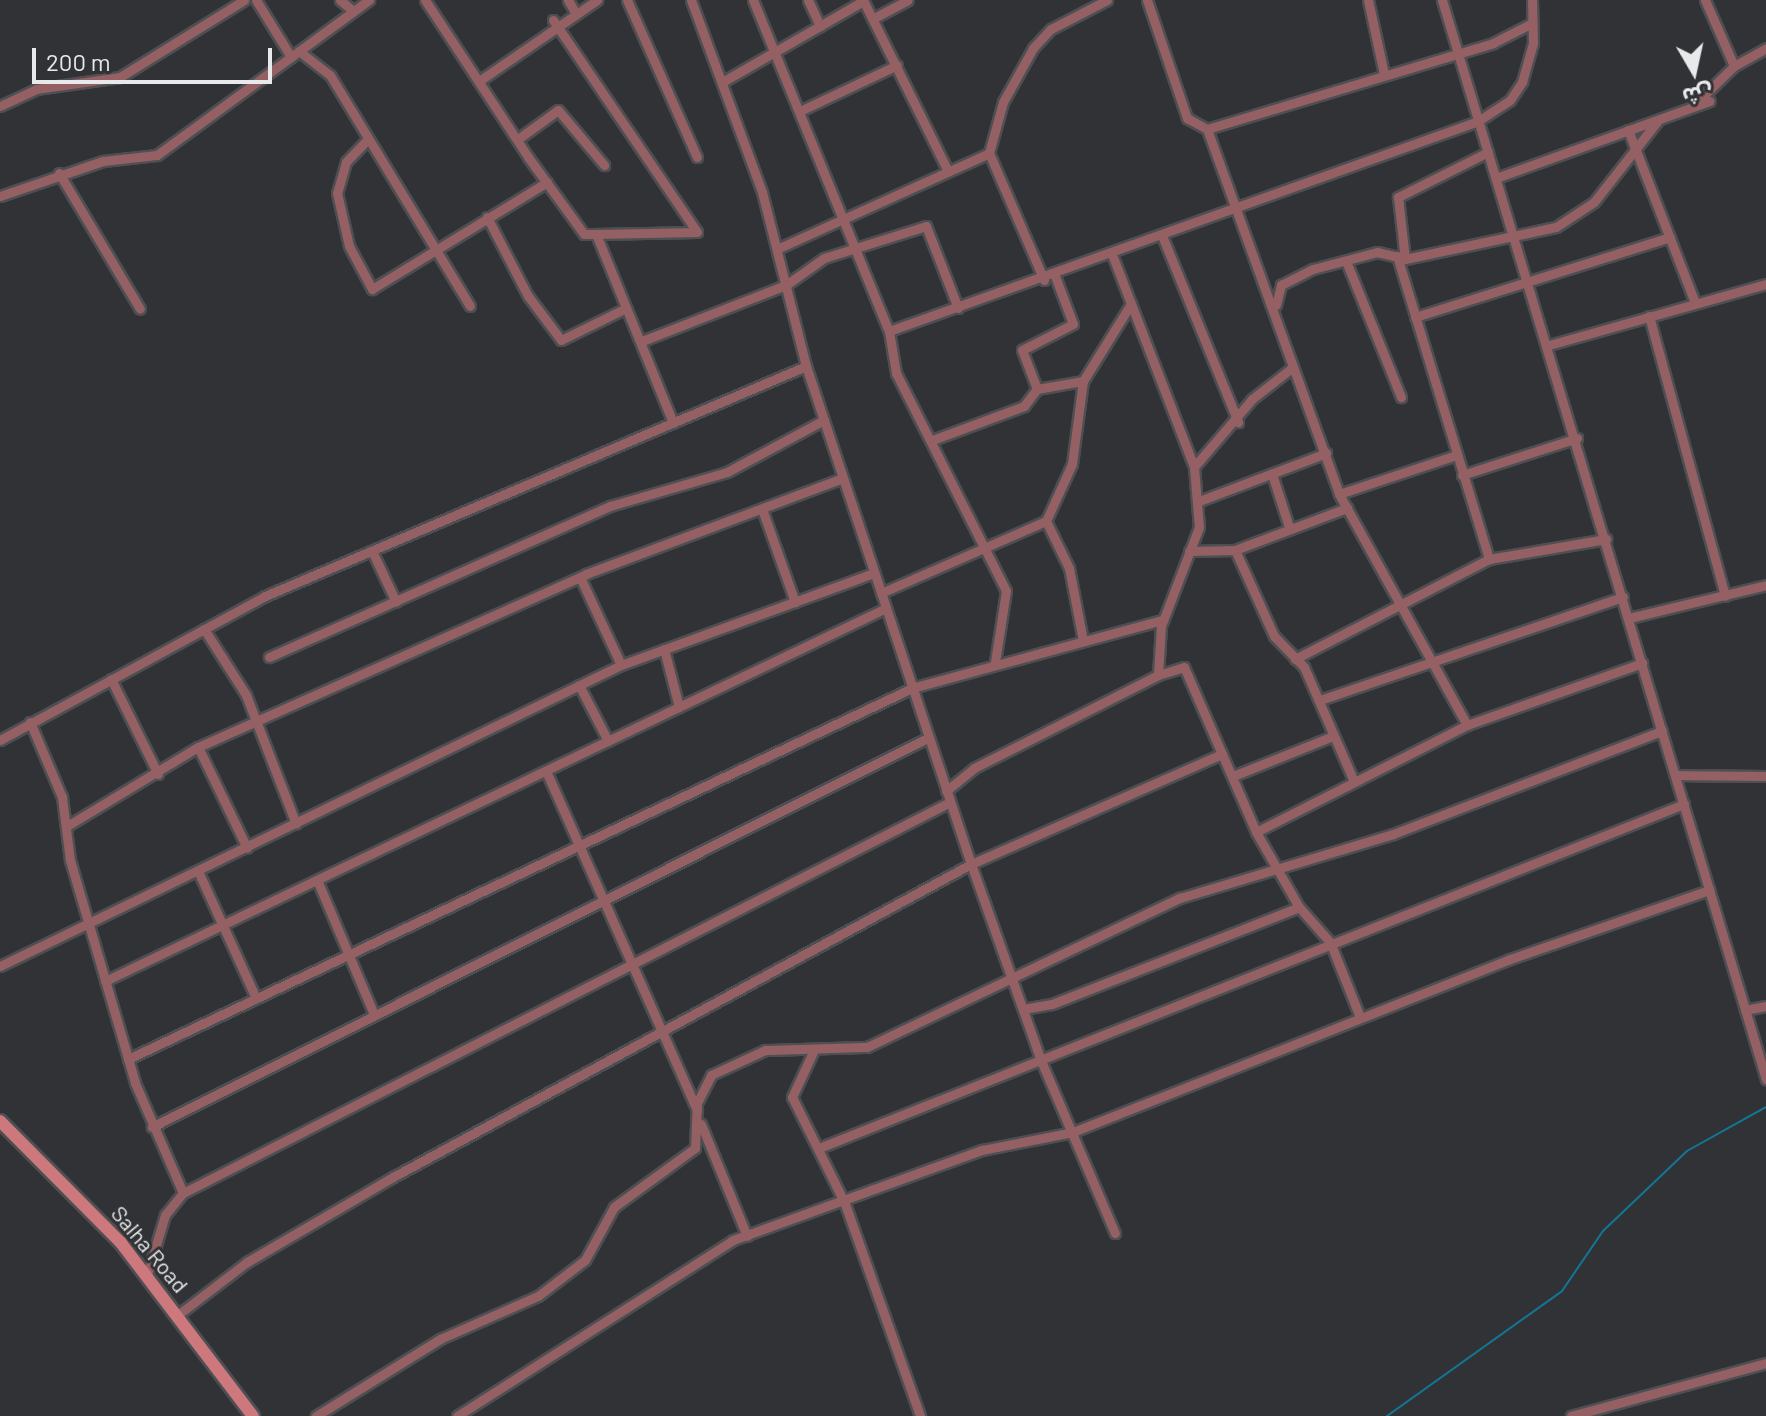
<!DOCTYPE html>
<meta charset="utf-8">
<style>
body{margin:0}
#map{position:relative;width:1766px;height:1416px;overflow:hidden;background:#313235;font-family:Barlow,"Noto Sans Arabic",sans-serif}
div>[style]{position:absolute}
[style*='--x']{left:calc(var(--x)*1px);top:calc(var(--y)*1px);width:calc(var(--w)*1px);rotate:calc(var(--a)*1deg)}
.stream>*{height:2px;margin:-1px;padding:0 1px;transform-origin:1px;border-radius:1px;background:#117794}
.roads{filter:drop-shadow(2px 0 #4e4f52) drop-shadow(-2px 0 #4e4f52) drop-shadow(0 2px #4e4f52) drop-shadow(0 -2px #4e4f52)}
.street>*{height:9px;margin:-4.5px;padding:0 4.5px;transform-origin:4.5px;border-radius:4.5px;background:#956063}
.secondary>*{height:12px;margin:-6px;padding:0 6px;transform-origin:6px;border-radius:6px;background:#cc787d}
span{translate:-50% -50%;white-space:nowrap;text-align:center;line-height:1.15;-webkit-text-stroke:6px #313235;paint-order:stroke}
.street-label{font-size:22px;color:#e8e9eb}
.north{position:absolute;left:1654px;top:32px;width:80px;height:80px;-webkit-text-stroke:6px #313235;paint-order:stroke;rotate:171deg;font-size:22px;font-weight:700;line-height:32px;text-align:center;color:#e8e9eb}
.north::after{content:'';display:block;margin:auto;width:28px;height:36px;background:#e8e9eb;clip-path:polygon(50% 0,100% 100%,50% 72%,0 100%)}
.scale{position:absolute;left:32px;top:48px;width:240px;height:36px;box-sizing:border-box;border:4px solid #e8e9eb;border-top:0;padding-left:10px;font-size:24px;line-height:28px;white-space:nowrap;color:#e8e9eb;-webkit-text-stroke:6px #313235;paint-order:stroke}
</style>
<div id="map">
<div class="stream">
<i style="--x:1387;--y:1416;--w:215;--a:-35.5"></i>
<i style="--x:1562;--y:1291;--w:73;--a:-55.7"></i>
<i style="--x:1603;--y:1231;--w:116;--a:-43.6"></i>
<i style="--x:1687;--y:1151;--w:90;--a:-29.1"></i>
</div>
<div class="roads">
<div class="street">
<i style="--x:256;--y:0;--w:67;--a:58.4"></i>
<i style="--x:340;--y:0;--w:17;--a:40"></i>
<i style="--x:425;--y:0;--w:188;--a:56.7"></i>
<i style="--x:528;--y:157;--w:95;--a:54"></i>
<i style="--x:584;--y:234;--w:12;--a:0"></i>
<i style="--x:568;--y:0;--w:14;--a:60"></i>
<i style="--x:627;--y:0;--w:172;--a:66"></i>
<i style="--x:691;--y:0;--w:205;--a:69.7"></i>
<i style="--x:762;--y:192;--w:179;--a:75.8"></i>
<i style="--x:806;--y:366;--w:525;--a:71.67"></i>
<i style="--x:971;--y:864;--w:211;--a:70.4"></i>
<i style="--x:1042;--y:1063;--w:185;--a:66.8"></i>
<i style="--x:753;--y:0;--w:358;--a:67.7"></i>
<i style="--x:889;--y:331;--w:43;--a:80.5"></i>
<i style="--x:896;--y:373;--w:244;--a:63.2"></i>
<i style="--x:1006;--y:591;--w:72;--a:98.8"></i>
<i style="--x:808;--y:0;--w:29;--a:65"></i>
<i style="--x:863;--y:0;--w:189;--a:63.6"></i>
<i style="--x:1147;--y:0;--w:125;--a:71.3"></i>
<i style="--x:1187;--y:118;--w:23;--a:29"></i>
<i style="--x:1207;--y:129;--w:299;--a:-16.7"></i>
<i style="--x:1493;--y:43;--w:44;--a:-27.1"></i>
<i style="--x:1368;--y:0;--w:76;--a:77.8"></i>
<i style="--x:1442;--y:0;--w:1127;--a:73.29"></i>
<i style="--x:1705;--y:0;--w:72;--a:66.3"></i>
<i style="--x:874;--y:18;--w:38;--a:-28"></i>
<i style="--x:553;--y:20;--w:256;--a:55.8"></i>
<i style="--x:697;--y:232;--w:101;--a:178.9"></i>
<i style="--x:596;--y:234;--w:204;--a:67.8"></i>
<i style="--x:299;--y:51;--w:39;--a:38"></i>
<i style="--x:330;--y:75;--w:270;--a:58.8"></i>
<i style="--x:482;--y:79;--w:140;--a:-34.5"></i>
<i style="--x:724;--y:81;--w:160;--a:-29.9"></i>
<i style="--x:1694;--y:105;--w:56;--a:-44.3"></i>
<i style="--x:1734;--y:66;--w:37;--a:-29"></i>
<i style="--x:0;--y:106;--w:40;--a:-25"></i>
<i style="--x:36;--y:89;--w:85;--a:-8.1"></i>
<i style="--x:120;--y:77;--w:146;--a:-31.8"></i>
<i style="--x:802;--y:110;--w:105;--a:-25.3"></i>
<i style="--x:1207;--y:129;--w:388;--a:70.1"></i>
<i style="--x:1339;--y:494;--w:264;--a:61"></i>
<i style="--x:1628;--y:130;--w:186;--a:68.8"></i>
<i style="--x:518;--y:139;--w:49;--a:-35.9"></i>
<i style="--x:558;--y:110;--w:72;--a:50.1"></i>
<i style="--x:367;--y:140;--w:30;--a:134"></i>
<i style="--x:346;--y:162;--w:32;--a:106"></i>
<i style="--x:337;--y:193;--w:54;--a:77.2"></i>
<i style="--x:349;--y:246;--w:49;--a:61.9"></i>
<i style="--x:372;--y:289;--w:205;--a:-31.4"></i>
<i style="--x:1488;--y:152;--w:101;--a:153.4"></i>
<i style="--x:1398;--y:197;--w:62;--a:83.6"></i>
<i style="--x:1405;--y:259;--w:154;--a:-12"></i>
<i style="--x:1556;--y:227;--w:45;--a:-33.3"></i>
<i style="--x:1594;--y:202;--w:105;--a:-51.9"></i>
<i style="--x:59;--y:173;--w:158;--a:59.2"></i>
<i style="--x:1496;--y:178;--w:227;--a:-19.8"></i>
<i style="--x:0;--y:196;--w:109;--a:-18.8"></i>
<i style="--x:103;--y:161;--w:54;--a:-6.3"></i>
<i style="--x:157;--y:155;--w:263;--a:-36.2"></i>
<i style="--x:487;--y:217;--w:89;--a:62.6"></i>
<i style="--x:528;--y:296;--w:55;--a:53.1"></i>
<i style="--x:561;--y:340;--w:68;--a:-26.2"></i>
<i style="--x:1163;--y:238;--w:199;--a:67.8"></i>
<i style="--x:779;--y:248;--w:230;--a:-24.3"></i>
<i style="--x:1397;--y:256;--w:317;--a:73.1"></i>
<i style="--x:1113;--y:257;--w:225;--a:68.9"></i>
<i style="--x:1346;--y:261;--w:147;--a:68"></i>
<i style="--x:1055;--y:276;--w:51;--a:69.4"></i>
<i style="--x:1073;--y:324;--w:57;--a:153"></i>
<i style="--x:1022;--y:350;--w:42;--a:69"></i>
<i style="--x:1037;--y:389;--w:47;--a:-9.9"></i>
<i style="--x:1044;--y:280;--w:138;--a:-113.4"></i>
<i style="--x:989;--y:153;--w:53;--a:-74.6"></i>
<i style="--x:1003;--y:102;--w:62;--a:-60.9"></i>
<i style="--x:1033;--y:48;--w:26;--a:-47"></i>
<i style="--x:1051;--y:29;--w:63;--a:-27.4"></i>
<i style="--x:1276;--y:305;--w:21;--a:-76"></i>
<i style="--x:1281;--y:285;--w:36;--a:-27"></i>
<i style="--x:1313;--y:269;--w:66;--a:-14.9"></i>
<i style="--x:1377;--y:252;--w:26;--a:13"></i>
<i style="--x:1649;--y:316;--w:290;--a:74.8"></i>
<i style="--x:1415;--y:317;--w:267;--a:-17.4"></i>
<i style="--x:889;--y:331;--w:625;--a:-19.62"></i>
<i style="--x:1478;--y:121;--w:38;--a:-33"></i>
<i style="--x:1510;--y:100;--w:22;--a:-56"></i>
<i style="--x:1522;--y:82;--w:41;--a:-74.2"></i>
<i style="--x:1533;--y:43;--w:43;--a:-91.3"></i>
<i style="--x:642;--y:341;--w:155;--a:-21.3"></i>
<i style="--x:786;--y:285;--w:47;--a:-35.4"></i>
<i style="--x:824;--y:258;--w:107;--a:-17.4"></i>
<i style="--x:926;--y:226;--w:88;--a:68.7"></i>
<i style="--x:1549;--y:345;--w:225;--a:-15.7"></i>
<i style="--x:935;--y:439;--w:95;--a:-20.3"></i>
<i style="--x:1024;--y:406;--w:21;--a:-53"></i>
<i style="--x:1272;--y:474;--w:56;--a:72.2"></i>
<i style="--x:1462;--y:475;--w:121;--a:-17.8"></i>
<i style="--x:1339;--y:494;--w:123;--a:-18.4"></i>
<i style="--x:1199;--y:501;--w:136;--a:-20.7"></i>
<i style="--x:762;--y:509;--w:99;--a:70.5"></i>
<i style="--x:1046;--y:521;--w:52;--a:63.9"></i>
<i style="--x:1069;--y:568;--w:74;--a:79.1"></i>
<i style="--x:1235;--y:550;--w:94;--a:65.6"></i>
<i style="--x:1274;--y:636;--w:43;--a:45.9"></i>
<i style="--x:1304;--y:667;--w:122;--a:66.4"></i>
<i style="--x:372;--y:551;--w:56;--a:64.8"></i>
<i style="--x:1189;--y:551;--w:46;--a:-1.2"></i>
<i style="--x:1235;--y:550;--w:120;--a:-20.6"></i>
<i style="--x:580;--y:577;--w:97;--a:65"></i>
<i style="--x:881;--y:593;--w:180;--a:-23.6"></i>
<i style="--x:1046;--y:521;--w:63;--a:-65.5"></i>
<i style="--x:1072;--y:464;--w:84;--a:-82.5"></i>
<i style="--x:1083;--y:381;--w:91;--a:-58.1"></i>
<i style="--x:1629;--y:618;--w:141;--a:-13.5"></i>
<i style="--x:204;--y:629;--w:78;--a:57.5"></i>
<i style="--x:246;--y:695;--w:138;--a:68.8"></i>
<i style="--x:664;--y:649;--w:60;--a:75.5"></i>
<i style="--x:269;--y:657;--w:373;--a:-23.9"></i>
<i style="--x:610;--y:506;--w:122;--a:-16.2"></i>
<i style="--x:727;--y:472;--w:110;--a:-28.2"></i>
<i style="--x:1295;--y:659;--w:218;--a:-27.3"></i>
<i style="--x:1489;--y:559;--w:119;--a:-9.7"></i>
<i style="--x:1158;--y:675;--w:27;--a:-17"></i>
<i style="--x:1184;--y:667;--w:180;--a:66.4"></i>
<i style="--x:1256;--y:832;--w:237;--a:-26.9"></i>
<i style="--x:1467;--y:725;--w:186;--a:-19.5"></i>
<i style="--x:111;--y:679;--w:106;--a:63.7"></i>
<i style="--x:579;--y:685;--w:63;--a:62.6"></i>
<i style="--x:1320;--y:700;--w:320;--a:-18.8"></i>
<i style="--x:30;--y:722;--w:82;--a:66.9"></i>
<i style="--x:62;--y:797;--w:64;--a:82.8"></i>
<i style="--x:70;--y:860;--w:232;--a:73.7"></i>
<i style="--x:135;--y:1083;--w:120;--a:66.4"></i>
<i style="--x:0;--y:740;--w:302;--a:-28.5"></i>
<i style="--x:265;--y:596;--w:588;--a:-23.03"></i>
<i style="--x:198;--y:747;--w:112;--a:64.1"></i>
<i style="--x:546;--y:771;--w:371;--a:66"></i>
<i style="--x:1675;--y:775;--w:91;--a:0.6"></i>
<i style="--x:1233;--y:776;--w:108;--a:-21.8"></i>
<i style="--x:946;--y:791;--w:36;--a:-39"></i>
<i style="--x:974;--y:768;--w:206;--a:-26.8"></i>
<i style="--x:1158;--y:675;--w:49;--a:-86.5"></i>
<i style="--x:1161;--y:626;--w:106;--a:-69"></i>
<i style="--x:1199;--y:527;--w:60;--a:-94.8"></i>
<i style="--x:1194;--y:467;--w:89;--a:-49.5"></i>
<i style="--x:1252;--y:399;--w:52;--a:-38"></i>
<i style="--x:67;--y:826;--w:153;--a:-31.1"></i>
<i style="--x:198;--y:747;--w:425;--a:-24"></i>
<i style="--x:586;--y:574;--w:274;--a:-20.5"></i>
<i style="--x:1256;--y:832;--w:86;--a:60.2"></i>
<i style="--x:198;--y:871;--w:140;--a:65.5"></i>
<i style="--x:317;--y:880;--w:146;--a:67"></i>
<i style="--x:0;--y:966;--w:690;--a:-25.86"></i>
<i style="--x:621;--y:665;--w:269;--a:-20"></i>
<i style="--x:105;--y:981;--w:865;--a:-25.53"></i>
<i style="--x:1023;--y:1009;--w:29;--a:-10"></i>
<i style="--x:1052;--y:1004;--w:265;--a:-21.4"></i>
<i style="--x:1299;--y:907;--w:47;--a:48.5"></i>
<i style="--x:1330;--y:942;--w:81;--a:68.2"></i>
<i style="--x:1745;--y:1010;--w:21;--a:-11"></i>
<i style="--x:813;--y:1052;--w:50;--a:115"></i>
<i style="--x:792;--y:1097;--w:119;--a:63.6"></i>
<i style="--x:845;--y:1204;--w:225;--a:70.5"></i>
<i style="--x:128;--y:1059;--w:867;--a:-25.32"></i>
<i style="--x:912;--y:688;--w:260;--a:-15.2"></i>
<i style="--x:701;--y:1124;--w:121;--a:67.7"></i>
<i style="--x:152;--y:1127;--w:869;--a:-26.65"></i>
<i style="--x:819;--y:1148;--w:931;--a:-21.69"></i>
<i style="--x:147;--y:1275;--w:63;--a:-73.3"></i>
<i style="--x:165;--y:1215;--w:28;--a:-51"></i>
<i style="--x:183;--y:1193;--w:861;--a:-27.01"></i>
<i style="--x:179;--y:1314;--w:86;--a:-37.4"></i>
<i style="--x:247;--y:1262;--w:169;--a:-30.2"></i>
<i style="--x:393;--y:1177;--w:657;--a:-28.44"></i>
<i style="--x:971;--y:864;--w:274;--a:-23.7"></i>
<i style="--x:316;--y:1416;--w:146;--a:-31.8"></i>
<i style="--x:440;--y:1339;--w:107;--a:-23.7"></i>
<i style="--x:538;--y:1296;--w:59;--a:-37.5"></i>
<i style="--x:585;--y:1260;--w:60;--a:-61.3"></i>
<i style="--x:614;--y:1207;--w:100;--a:-36.1"></i>
<i style="--x:695;--y:1148;--w:45;--a:-87.5"></i>
<i style="--x:697;--y:1103;--w:31;--a:-63"></i>
<i style="--x:711;--y:1075;--w:60;--a:-24.8"></i>
<i style="--x:765;--y:1050;--w:102;--a:-1.7"></i>
<i style="--x:867;--y:1047;--w:347;--a:-25.5"></i>
<i style="--x:1180;--y:898;--w:222;--a:-16.7"></i>
<i style="--x:1393;--y:834;--w:288;--a:-21"></i>
<i style="--x:457;--y:1416;--w:327;--a:-32.5"></i>
<i style="--x:733;--y:1240;--w:265;--a:-19.9"></i>
<i style="--x:982;--y:1150;--w:93;--a:-11.2"></i>
<i style="--x:1073;--y:1132;--w:470;--a:-21.6"></i>
<i style="--x:1510;--y:959;--w:211;--a:-19.1"></i>
<i style="--x:1571;--y:1416;--w:202;--a:-15.2"></i>
</div>
<div class="secondary">
<i style="--x:0;--y:1121;--w:172;--a:45.2"></i>
<i style="--x:121;--y:1243;--w:218;--a:52.7"></i>
</div>
</div>
<div class="street-label">
<span style="left:150px;top:1249px;rotate:50deg">Salha Road</span>
</div>
<div class="north">ش</div>
<div class="scale">200 m</div>
</div>
